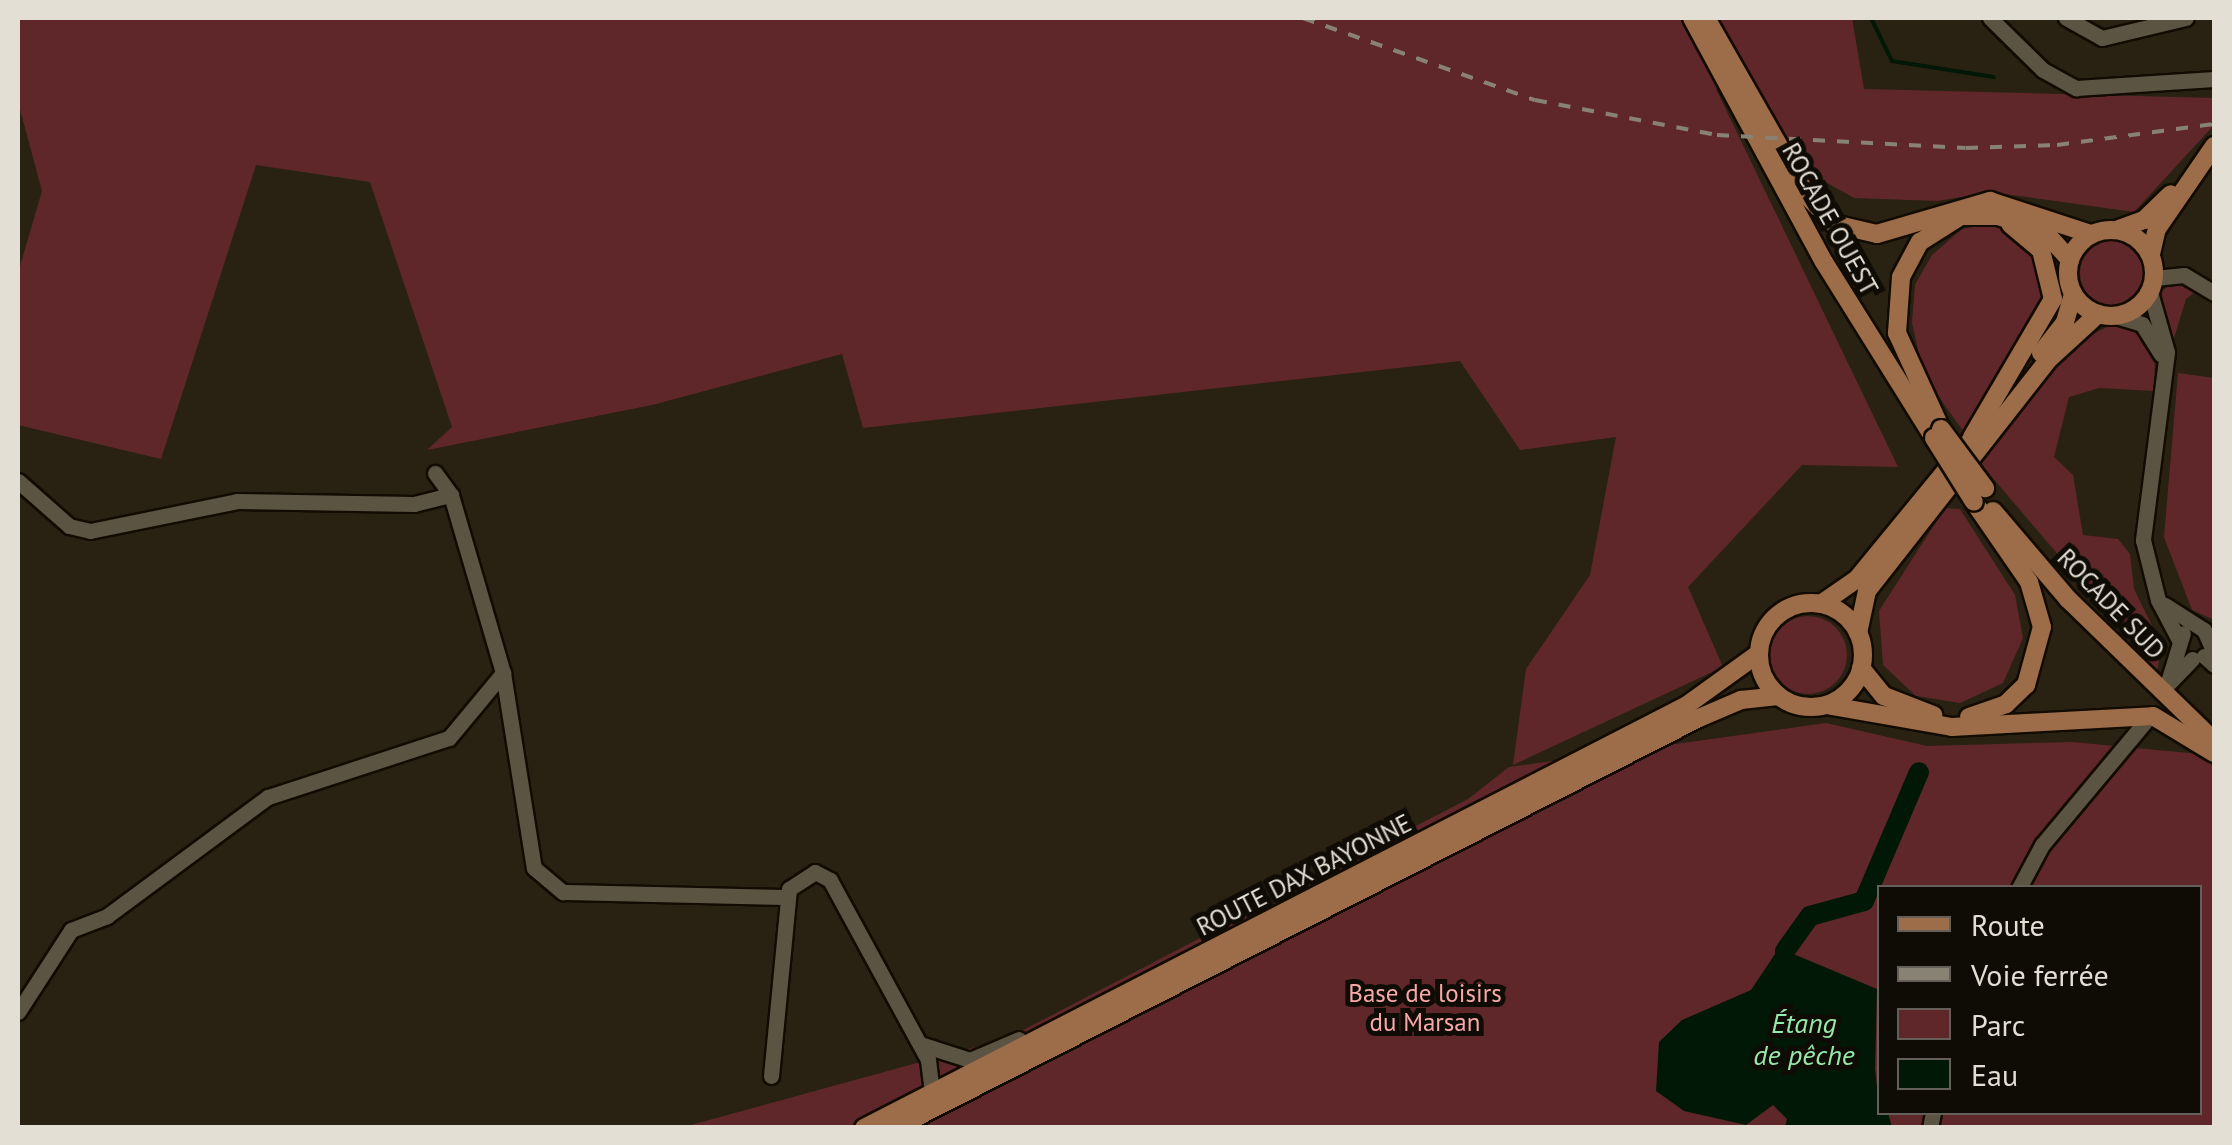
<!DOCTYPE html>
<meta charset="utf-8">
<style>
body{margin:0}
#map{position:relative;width:2232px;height:1145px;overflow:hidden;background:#292212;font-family:"PT Sans",sans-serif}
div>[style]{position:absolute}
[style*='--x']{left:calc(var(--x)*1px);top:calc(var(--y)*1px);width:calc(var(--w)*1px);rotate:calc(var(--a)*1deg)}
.green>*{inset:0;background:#60272a}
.round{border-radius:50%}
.water>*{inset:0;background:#001805}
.stream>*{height:4px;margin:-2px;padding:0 2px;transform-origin:2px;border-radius:2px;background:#001805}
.river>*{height:20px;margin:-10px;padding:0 10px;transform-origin:10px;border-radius:10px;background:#001805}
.roads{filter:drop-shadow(2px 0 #120b01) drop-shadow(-2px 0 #120b01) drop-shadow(0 2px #120b01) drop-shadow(0 -2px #120b01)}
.minor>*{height:15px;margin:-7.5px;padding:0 7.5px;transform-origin:7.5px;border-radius:7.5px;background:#5c5443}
.major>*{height:18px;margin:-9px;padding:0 9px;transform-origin:9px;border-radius:9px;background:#9d6c48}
.major>.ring{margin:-9px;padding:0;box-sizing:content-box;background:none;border:18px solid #9d6c48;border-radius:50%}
.rail>*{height:4px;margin-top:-2px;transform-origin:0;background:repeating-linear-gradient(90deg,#888275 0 12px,transparent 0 24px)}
.bridges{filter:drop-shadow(2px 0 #120b01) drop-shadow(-2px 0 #120b01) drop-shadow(0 2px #120b01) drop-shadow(0 -2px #120b01)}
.major-bridge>*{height:18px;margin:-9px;padding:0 9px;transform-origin:9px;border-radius:9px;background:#9d6c48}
span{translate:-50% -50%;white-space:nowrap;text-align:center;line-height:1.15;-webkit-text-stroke:10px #0f0c06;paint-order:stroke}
.street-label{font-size:25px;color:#e4dfd5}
.park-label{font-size:25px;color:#f9a8a8}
.water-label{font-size:28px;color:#95e9aa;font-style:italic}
.frame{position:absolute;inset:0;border:20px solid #e4dfd5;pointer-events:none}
.legend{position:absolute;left:1877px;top:885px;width:325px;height:230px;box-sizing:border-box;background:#0f0c06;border:2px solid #646059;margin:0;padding:12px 18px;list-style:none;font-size:30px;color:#e4dfd5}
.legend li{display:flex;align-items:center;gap:20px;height:50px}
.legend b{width:50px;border:2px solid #646059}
</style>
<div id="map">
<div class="green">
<i style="clip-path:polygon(18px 18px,1852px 18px,1864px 89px,2214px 98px,2214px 125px,2134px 212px,1990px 192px,1937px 201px,1854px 198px,1806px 171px,1749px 74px,1716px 89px,1898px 467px,1802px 465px,1688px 587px,1723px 667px,1513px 765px,1526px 669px,1590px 575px,1616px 437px,1520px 450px,1460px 361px,863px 428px,842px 354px,652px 405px,427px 450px,452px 427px,370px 182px,256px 165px,161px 459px,18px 425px,18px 273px,42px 191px,18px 102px)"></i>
<i style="clip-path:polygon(2000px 222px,2031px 235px,2044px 295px,2025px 347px,1966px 435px,1924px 376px,1912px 323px,1915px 285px,1932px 255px,1962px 229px)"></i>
<i class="round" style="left:2080px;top:240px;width:66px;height:66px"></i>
<i style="clip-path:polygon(2181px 278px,2196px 291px,2186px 299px,2170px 351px,2160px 292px)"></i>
<i style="clip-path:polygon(2109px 326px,2129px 326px,2146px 338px,2155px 359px,2154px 391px,2099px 388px,2069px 397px,2054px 457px,2073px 475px,2083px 535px,2118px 539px,2130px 554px,2134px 589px,2162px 646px,2157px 671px,1980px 463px,2067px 347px)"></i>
<i style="clip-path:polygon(2178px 373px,2214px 378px,2214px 620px,2192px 610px,2164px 537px)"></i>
<i style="clip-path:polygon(1945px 508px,1960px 509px,2015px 595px,2023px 638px,2003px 683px,1960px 703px,1916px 696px,1883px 665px,1879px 611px)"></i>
<i class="round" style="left:1769px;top:616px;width:78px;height:78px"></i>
<i style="clip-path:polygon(evenodd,1826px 723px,1927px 746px,2072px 742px,2199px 754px,2214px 767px,2214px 1127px,680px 1128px,1008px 1038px,1468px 799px,1509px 767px,1826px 723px,1880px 888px,2200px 888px,2200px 1112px,1880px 1112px,1880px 888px)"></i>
</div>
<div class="water">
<i style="clip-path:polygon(1779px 948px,1877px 989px,1875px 1069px,1880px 1112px,1888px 1113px,1892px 1127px,1785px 1127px,1787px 1119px,1773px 1105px,1746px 1125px,1684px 1111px,1656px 1091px,1659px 1042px,1682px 1020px,1751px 990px)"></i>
</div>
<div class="stream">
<i style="--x:1871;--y:18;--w:48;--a:64"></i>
<i style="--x:1892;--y:61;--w:103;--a:8.9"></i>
</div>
<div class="river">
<i style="--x:1785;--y:951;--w:43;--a:-54.5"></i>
<i style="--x:1810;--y:916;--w:56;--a:-15.5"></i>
<i style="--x:1864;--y:901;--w:140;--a:-66.9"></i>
</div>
<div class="roads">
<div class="minor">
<i style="--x:1990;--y:18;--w:74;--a:44.5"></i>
<i style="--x:2043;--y:70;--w:38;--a:29"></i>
<i style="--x:2076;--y:88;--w:138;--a:-3.7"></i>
<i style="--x:2066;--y:18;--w:41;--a:29.1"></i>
<i style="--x:2102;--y:38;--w:86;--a:-13.4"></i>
<i style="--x:2155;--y:278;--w:29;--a:-6"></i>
<i style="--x:2184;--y:275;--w:35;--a:31"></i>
<i style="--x:2150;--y:292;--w:62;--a:74.2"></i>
<i style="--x:2167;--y:352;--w:190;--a:97.3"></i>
<i style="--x:2143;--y:540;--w:62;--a:76"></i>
<i style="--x:2158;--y:600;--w:45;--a:62.3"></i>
<i style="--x:2116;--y:316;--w:27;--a:17"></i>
<i style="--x:2142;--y:324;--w:36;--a:58"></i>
<i style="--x:435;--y:473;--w:27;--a:54"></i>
<i style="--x:18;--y:481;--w:68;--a:41.4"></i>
<i style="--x:69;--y:526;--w:22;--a:13"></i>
<i style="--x:90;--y:531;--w:150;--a:-11.5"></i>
<i style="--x:237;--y:501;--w:177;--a:1"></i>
<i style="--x:414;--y:504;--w:38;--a:-14"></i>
<i style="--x:451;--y:495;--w:185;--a:73.7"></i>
<i style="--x:503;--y:673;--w:197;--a:81"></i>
<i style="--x:534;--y:868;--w:38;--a:40"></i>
<i style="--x:563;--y:892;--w:224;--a:1.3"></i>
<i style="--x:2165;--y:605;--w:46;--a:32.7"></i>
<i style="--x:2204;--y:630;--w:24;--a:66"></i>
<i style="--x:2204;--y:656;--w:13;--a:42"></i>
<i style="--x:2170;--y:682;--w:32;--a:-46"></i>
<i style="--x:2167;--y:685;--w:54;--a:-72.9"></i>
<i style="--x:2019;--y:888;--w:49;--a:-61.9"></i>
<i style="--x:2042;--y:845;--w:160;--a:-50.1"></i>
<i style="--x:18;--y:1012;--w:98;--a:-57.1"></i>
<i style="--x:71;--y:930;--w:39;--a:-21"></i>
<i style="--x:107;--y:916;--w:200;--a:-36.5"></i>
<i style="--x:268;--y:797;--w:190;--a:-18.1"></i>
<i style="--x:449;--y:738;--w:85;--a:-50.3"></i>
<i style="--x:920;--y:1044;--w:52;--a:17.7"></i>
<i style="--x:970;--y:1060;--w:53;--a:-23.2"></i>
<i style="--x:771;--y:1076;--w:188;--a:-84.5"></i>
<i style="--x:789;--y:889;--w:31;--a:-33"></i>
<i style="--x:815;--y:872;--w:17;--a:28"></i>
<i style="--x:830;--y:880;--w:205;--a:61.4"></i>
<i style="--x:928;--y:1060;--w:33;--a:83"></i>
<i style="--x:1930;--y:1128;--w:16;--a:-79"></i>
</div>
<div class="major">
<i style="--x:1692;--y:18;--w:277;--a:61.6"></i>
<i style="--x:1824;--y:262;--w:208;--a:58"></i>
<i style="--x:1706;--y:18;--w:206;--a:60.3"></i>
<i style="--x:1808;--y:197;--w:37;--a:46"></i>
<i style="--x:1834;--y:224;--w:44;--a:13.1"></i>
<i style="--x:1877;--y:234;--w:118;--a:-16.3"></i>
<i style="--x:1990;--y:201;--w:106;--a:18.1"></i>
<i style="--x:2119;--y:229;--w:27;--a:-20"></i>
<i style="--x:2144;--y:220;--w:37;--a:-44"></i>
<i class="ring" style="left:2068px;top:230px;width:68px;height:68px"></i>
<i style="--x:2151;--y:254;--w:26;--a:-77"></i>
<i style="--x:2157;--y:229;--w:101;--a:-55.5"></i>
<i style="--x:2041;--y:353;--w:39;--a:-52"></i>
<i style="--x:2065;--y:322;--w:29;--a:-74"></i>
<i style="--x:1941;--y:429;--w:106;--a:-114.6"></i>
<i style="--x:1897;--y:333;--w:56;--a:-85.9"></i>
<i style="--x:1901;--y:277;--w:40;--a:-62"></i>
<i style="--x:1920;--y:242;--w:49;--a:-32.4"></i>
<i style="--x:1961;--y:216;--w:37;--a:0"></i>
<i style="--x:1998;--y:216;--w:48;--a:18.1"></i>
<i style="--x:2044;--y:231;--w:39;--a:48"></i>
<i style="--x:1972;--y:437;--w:160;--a:-59.6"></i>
<i style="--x:2053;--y:299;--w:50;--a:-103.8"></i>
<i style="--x:2041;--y:250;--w:40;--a:-140"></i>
<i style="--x:1993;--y:511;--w:116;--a:49.6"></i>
<i style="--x:2068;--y:599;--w:198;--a:44.2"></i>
<i class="ring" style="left:1759px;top:603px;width:86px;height:86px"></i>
<i style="--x:1821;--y:604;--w:44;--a:-34.8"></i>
<i style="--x:1857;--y:579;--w:195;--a:-50.6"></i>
<i style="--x:1858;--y:633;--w:43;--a:-77.9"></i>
<i style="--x:1867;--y:591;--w:296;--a:-51.9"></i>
<i style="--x:2050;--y:358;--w:65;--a:-42.5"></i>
<i style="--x:1861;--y:668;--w:36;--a:51"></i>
<i style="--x:1884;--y:696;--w:53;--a:21.2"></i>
<i style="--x:1826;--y:705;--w:128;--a:9.9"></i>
<i style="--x:1952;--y:727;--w:201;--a:-3.1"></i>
<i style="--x:2153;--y:716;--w:71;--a:31.2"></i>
<i style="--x:1969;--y:717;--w:39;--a:-19"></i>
<i style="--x:2006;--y:704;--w:28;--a:-44"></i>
<i style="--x:2026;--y:685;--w:60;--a:-74.6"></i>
<i style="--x:2042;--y:627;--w:47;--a:-106.1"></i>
<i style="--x:2029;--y:582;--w:97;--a:-124.5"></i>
<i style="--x:864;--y:1128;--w:925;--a:-27.2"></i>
<i style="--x:1687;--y:705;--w:89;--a:-35.8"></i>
<i style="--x:895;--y:1128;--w:903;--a:-27.02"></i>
<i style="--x:1699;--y:718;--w:46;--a:-23.2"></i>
<i style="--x:1741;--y:700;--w:37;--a:-6"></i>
</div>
</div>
<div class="rail">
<i style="--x:1303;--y:18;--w:246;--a:19.5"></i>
<i style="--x:1535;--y:100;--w:185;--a:10.9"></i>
<i style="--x:1717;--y:135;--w:249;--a:3"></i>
<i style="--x:1966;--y:148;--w:91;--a:-1.9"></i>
<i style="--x:2057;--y:145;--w:158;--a:-7.6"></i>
</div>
<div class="bridges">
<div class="major-bridge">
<i style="--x:1941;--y:429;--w:74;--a:53.3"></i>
<i style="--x:1934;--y:438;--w:75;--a:58"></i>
</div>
</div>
<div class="street-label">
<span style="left:1830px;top:219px;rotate:61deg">ROCADE OUEST</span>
<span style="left:2111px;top:604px;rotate:46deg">ROCADE SUD</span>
<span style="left:1304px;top:875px;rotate:-27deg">ROUTE DAX BAYONNE</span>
</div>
<div class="park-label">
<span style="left:1425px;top:1008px">Base de loisirs<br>du Marsan</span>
</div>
<div class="water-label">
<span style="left:1804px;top:1039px">Étang<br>de pêche</span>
</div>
<div class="frame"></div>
<ul class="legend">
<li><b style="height:12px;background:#9d6c48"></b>Route</li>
<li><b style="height:12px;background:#888275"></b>Voie ferrée</li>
<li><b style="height:28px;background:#60272a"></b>Parc</li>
<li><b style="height:28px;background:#001805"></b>Eau</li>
</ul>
</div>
